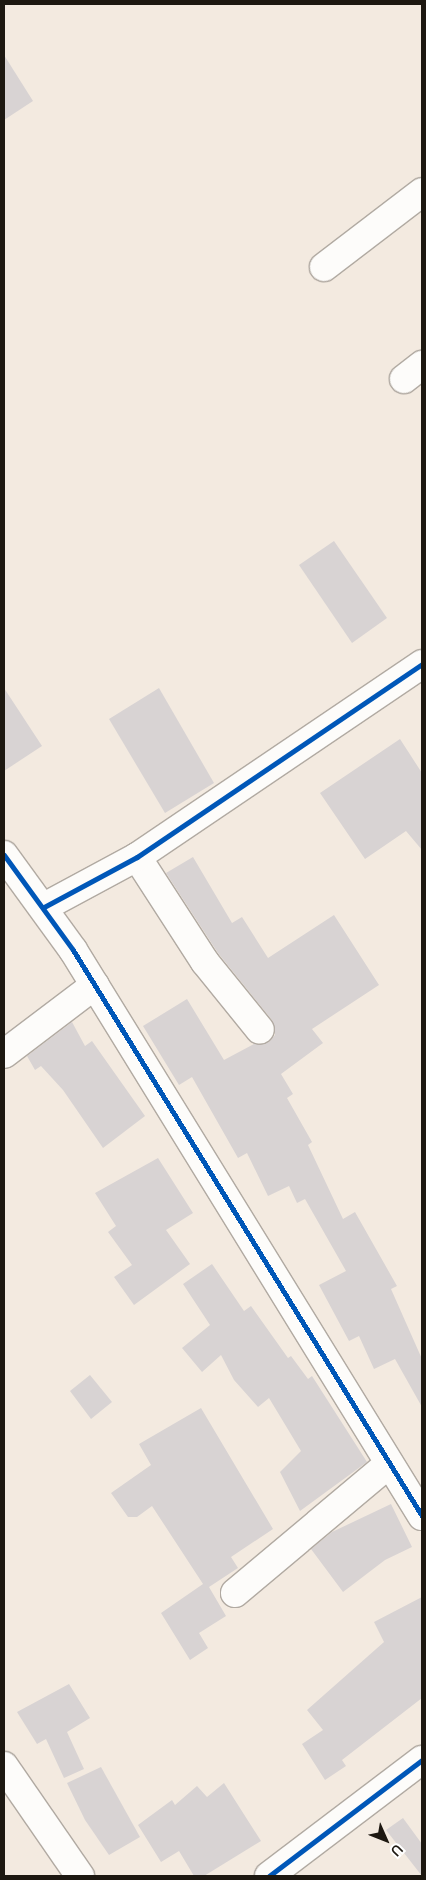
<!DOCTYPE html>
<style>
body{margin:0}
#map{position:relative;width:426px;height:1880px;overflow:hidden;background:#f3eae0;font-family:Manrope,sans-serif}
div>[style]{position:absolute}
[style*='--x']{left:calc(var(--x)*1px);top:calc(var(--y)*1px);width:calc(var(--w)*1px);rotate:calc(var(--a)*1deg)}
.building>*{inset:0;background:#d8d3d3}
.roads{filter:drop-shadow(1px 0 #b1aaa2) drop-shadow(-1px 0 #b1aaa2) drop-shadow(0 1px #b1aaa2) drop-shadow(0 -1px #b1aaa2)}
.minor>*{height:28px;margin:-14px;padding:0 14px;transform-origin:14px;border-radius:14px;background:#fdfcfa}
.cycleway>*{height:5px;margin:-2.5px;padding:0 2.5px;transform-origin:2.5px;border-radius:2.5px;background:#0057b8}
span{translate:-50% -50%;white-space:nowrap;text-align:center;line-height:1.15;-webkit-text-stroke:4px #fff;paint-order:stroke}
.frame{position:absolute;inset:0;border:5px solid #1d1811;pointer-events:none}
.north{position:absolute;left:361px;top:1815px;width:50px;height:50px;-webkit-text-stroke:4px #fff;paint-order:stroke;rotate:134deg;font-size:14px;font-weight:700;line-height:20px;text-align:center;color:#1d1811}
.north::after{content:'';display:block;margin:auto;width:18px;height:22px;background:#1d1811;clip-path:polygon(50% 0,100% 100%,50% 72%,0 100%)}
</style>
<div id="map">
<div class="building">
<i style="clip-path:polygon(4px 55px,33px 101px,4px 120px)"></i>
<i style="clip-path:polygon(334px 541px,387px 618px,352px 643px,299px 565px)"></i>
<i style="clip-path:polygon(4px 688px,42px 746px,4px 771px)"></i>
<i style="clip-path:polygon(159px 688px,214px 783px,165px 813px,109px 719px)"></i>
<i style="clip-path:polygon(400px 739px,422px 773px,422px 850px,406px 831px,365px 859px,320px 793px)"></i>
<i style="clip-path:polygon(193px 857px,232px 923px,242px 917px,268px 958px,334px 915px,379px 985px,312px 1029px,323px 1043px,281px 1074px,293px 1094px,287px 1098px,312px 1142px,308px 1145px,343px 1219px,355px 1212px,397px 1286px,391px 1289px,422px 1359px,422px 1407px,395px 1359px,374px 1369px,359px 1336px,349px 1341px,319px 1285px,346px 1271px,305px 1199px,297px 1203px,289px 1186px,268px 1196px,247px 1153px,238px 1158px,192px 1077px,179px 1085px,143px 1026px,187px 999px,224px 1060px,254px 1044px,269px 1042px,275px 1035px,272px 1020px,218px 953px,166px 873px)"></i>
<i style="clip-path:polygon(72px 1022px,85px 1046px,92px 1041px,145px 1116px,103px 1148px,63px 1090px,41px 1066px,35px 1070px,27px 1056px)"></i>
<i style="clip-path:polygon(158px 1158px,193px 1213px,166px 1230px,190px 1264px,134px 1305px,114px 1277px,132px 1265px,108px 1232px,116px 1226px,95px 1193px)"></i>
<i style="clip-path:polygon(212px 1264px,244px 1311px,251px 1306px,288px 1358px,291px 1356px,308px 1379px,312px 1376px,367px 1462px,300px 1511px,280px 1472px,301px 1451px,269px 1398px,258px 1407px,234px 1380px,221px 1355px,202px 1372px,182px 1348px,210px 1325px,183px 1284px)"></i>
<i style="clip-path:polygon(90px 1375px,112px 1402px,91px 1419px,70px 1391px)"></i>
<i style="clip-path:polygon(201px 1408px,273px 1529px,231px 1557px,238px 1568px,209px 1587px,226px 1616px,199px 1633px,208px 1648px,190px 1660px,161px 1613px,203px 1584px,152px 1506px,137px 1517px,128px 1517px,111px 1493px,151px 1465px,139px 1444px)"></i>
<i style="clip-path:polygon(391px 1504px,412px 1547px,385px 1560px,343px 1592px,311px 1549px,332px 1532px)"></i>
<i style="clip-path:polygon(422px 1597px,422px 1698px,342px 1760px,346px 1766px,325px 1780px,302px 1744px,323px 1730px,307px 1710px,384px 1642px,374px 1622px)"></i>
<i style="clip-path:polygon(69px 1684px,90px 1718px,67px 1732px,84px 1769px,64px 1778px,46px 1739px,37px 1744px,17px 1712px)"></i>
<i style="clip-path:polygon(101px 1767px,140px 1837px,109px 1855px,85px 1820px,67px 1783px)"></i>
<i style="clip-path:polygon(224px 1783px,261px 1841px,204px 1876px,194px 1876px,179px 1851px,161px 1862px,138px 1825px,172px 1800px,175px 1805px,197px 1786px,207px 1797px)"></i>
<i style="clip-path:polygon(403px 1818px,422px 1844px,422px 1876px,386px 1830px)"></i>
</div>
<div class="roads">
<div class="minor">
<i style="--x:324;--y:267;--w:123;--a:-37.4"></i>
<i style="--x:404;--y:379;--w:23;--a:-38"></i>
<i style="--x:4;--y:855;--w:117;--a:54"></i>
<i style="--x:73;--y:950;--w:665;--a:58.34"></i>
<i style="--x:137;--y:857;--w:125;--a:57.1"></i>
<i style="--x:205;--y:962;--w:87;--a:51"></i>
<i style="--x:44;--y:907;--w:106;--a:-28.3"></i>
<i style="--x:137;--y:857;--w:344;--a:-34.1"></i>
<i style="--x:4;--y:1054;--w:114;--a:-37.2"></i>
<i style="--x:235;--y:1593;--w:201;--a:-40"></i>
<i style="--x:4;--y:1766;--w:134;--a:55.4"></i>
<i style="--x:269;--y:1876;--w:192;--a:-37.2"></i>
</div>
</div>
<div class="cycleway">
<i style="--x:4;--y:855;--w:117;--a:54"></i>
<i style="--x:73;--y:950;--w:665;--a:58.34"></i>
<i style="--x:44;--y:907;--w:106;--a:-28.3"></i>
<i style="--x:137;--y:857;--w:344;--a:-34.1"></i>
<i style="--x:269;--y:1876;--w:192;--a:-37.2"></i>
</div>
<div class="frame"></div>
<div class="north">U</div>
</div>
